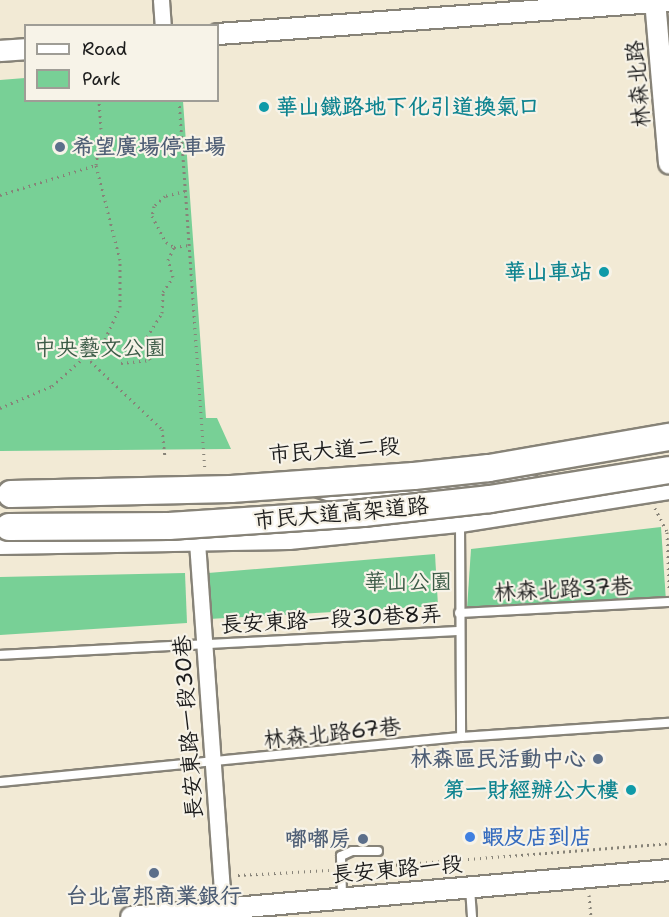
<!DOCTYPE html>
<meta charset="utf-8">
<style>
body{margin:0}
#map{position:relative;width:669px;height:917px;overflow:hidden;background:#f2ead5;font-family:"Shantell Sans","LXGW WenKai TC",sans-serif}
div>[style]{position:absolute}
[style*='--x']{left:calc(var(--x)*1px);top:calc(var(--y)*1px);width:calc(var(--w)*1px);rotate:calc(var(--a)*1deg)}
.green>*{inset:0;background:#78d096}
.path>*{height:3px;margin-top:-1.5px;transform-origin:0;background:repeating-linear-gradient(90deg,#878378 0 1.5px,transparent 0 6px)}
.roads{filter:drop-shadow(2px 0 #878378) drop-shadow(-2px 0 #878378) drop-shadow(0 2px #878378) drop-shadow(0 -2px #878378)}
.service>*{height:8px;margin:-4px;padding:0 4px;transform-origin:4px;border-radius:4px;background:#fff}
.minor>*{height:15px;margin:-7.5px;padding:0 7.5px;transform-origin:7.5px;border-radius:7.5px;background:#fff}
.tertiary>*{height:20px;margin:-10px;padding:0 10px;transform-origin:10px;border-radius:10px;background:#fff}
.bridges{filter:drop-shadow(2px 0 #878378) drop-shadow(-2px 0 #878378) drop-shadow(0 2px #878378) drop-shadow(0 -2px #878378)}
.trunk-bridge>*{height:26px;margin:-13px;padding:0 13px;transform-origin:13px;border-radius:13px;background:#fff}
.dots>*{width:16px;height:16px;translate:-50% -50%;box-sizing:border-box;border:3px solid #f7f3e8;border-radius:50%}
span{translate:-50% -50%;white-space:nowrap;text-align:center;line-height:1.15;-webkit-text-stroke:4.5px #f7f3e8;paint-order:stroke}
.street-label{font-size:22px;color:#1c1c1c}
.culture-label{font-size:22px;color:#0d838f;font-weight:700}
.left{translate:0 -50%;text-align:left}
.right{translate:-100% -50%;text-align:right}
.service-label{font-size:22px;color:#4e5e75;font-weight:700}
.park-label{font-size:22px;color:#3c5b47}
.shop-label{font-size:22px;color:#366cbe;font-weight:700}
.legend{position:absolute;left:24px;top:24px;width:195px;height:78px;box-sizing:border-box;background:#f7f3e8;border:2px solid #9f9d96;margin:0;padding:8px 10px;list-style:none;font-size:18px;color:#1c1c1c}
.legend li{display:flex;align-items:center;gap:12px;height:30px}
.legend b{width:30px;border:2px solid #9f9d96}
</style>
<div id="map">
<div class="green">
<i style="clip-path:polygon(25px 78px,26px 100px,183px 101px,206px 418px,217px 418px,231px 449px,0 451px,0 80px)"></i>
<i style="clip-path:polygon(661px 527px,666px 601px,467px 609px,471px 549px)"></i>
<i style="clip-path:polygon(435px 554px,438px 606px,209px 619px,208px 573px)"></i>
<i style="clip-path:polygon(185px 573px,187px 623px,0 635px,0 577px)"></i>
</div>
<div class="path">
<i style="--x:179;--y:100;--w:370;--a:86"></i>
<i style="--x:185;--y:191;--w:21;--a:166"></i>
<i style="--x:165;--y:196;--w:15;--a:138"></i>
<i style="--x:154;--y:206;--w:10;--a:101"></i>
<i style="--x:152;--y:216;--w:30;--a:62"></i>
<i style="--x:166;--y:242;--w:9;--a:32"></i>
<i style="--x:174;--y:247;--w:15;--a:-8"></i>
<i style="--x:0;--y:195;--w:101;--a:-17.4"></i>
<i style="--x:86;--y:357;--w:105;--a:43.5"></i>
<i style="--x:162;--y:429;--w:29;--a:84"></i>
<i style="--x:121;--y:363;--w:29;--a:-6"></i>
<i style="--x:150;--y:360;--w:23;--a:-97"></i>
<i style="--x:147;--y:337;--w:28;--a:-58"></i>
<i style="--x:162;--y:313;--w:21;--a:-87"></i>
<i style="--x:163;--y:292;--w:18;--a:-56"></i>
<i style="--x:173;--y:277;--w:18;--a:-106"></i>
<i style="--x:168;--y:260;--w:14;--a:-65"></i>
<i style="--x:0;--y:408;--w:56;--a:-22.9"></i>
<i style="--x:52;--y:386;--w:71;--a:-41.6"></i>
<i style="--x:105;--y:339;--w:35;--a:-65"></i>
<i style="--x:120;--y:307;--w:47;--a:-90"></i>
<i style="--x:120;--y:260;--w:98;--a:-104.2"></i>
<i style="--x:96;--y:165;--w:36;--a:-82"></i>
<i style="--x:101;--y:129;--w:29;--a:-94"></i>
<i style="--x:655;--y:508;--w:27;--a:63"></i>
<i style="--x:667;--y:532;--w:57;--a:88"></i>
<i style="--x:354;--y:868;--w:316;--a:-4.5"></i>
<i style="--x:238;--y:875;--w:91;--a:-3.1"></i>
<i style="--x:589;--y:895;--w:22;--a:85"></i>
</div>
<div class="roads">
<div class="service">
<i style="--x:315;--y:492;--w:24;--a:19"></i>
<i style="--x:338;--y:500;--w:196;--a:-6.1"></i>
<i style="--x:460;--y:523;--w:214;--a:89.7"></i>
<i style="--x:459;--y:613;--w:210;--a:-3"></i>
<i style="--x:0;--y:655;--w:459;--a:-3"></i>
<i style="--x:0;--y:782;--w:463;--a:-5.6"></i>
<i style="--x:461;--y:737;--w:208;--a:-3.9"></i>
<i style="--x:470;--y:888;--w:29;--a:86"></i>
<i style="--x:342;--y:897;--w:41;--a:-91.4"></i>
<i style="--x:341;--y:856;--w:12;--a:-24"></i>
<i style="--x:352;--y:851;--w:26;--a:0"></i>
</div>
<div class="minor">
<i style="--x:161;--y:0;--w:26;--a:86"></i>
<i style="--x:197;--y:542;--w:376;--a:85.9"></i>
</div>
<div class="tertiary">
<i style="--x:655;--y:0;--w:164;--a:85.1"></i>
<i style="--x:218;--y:34;--w:452;--a:-4.2"></i>
<i style="--x:0;--y:51;--w:26;--a:-4"></i>
<i style="--x:0;--y:544;--w:289;--a:-1"></i>
<i style="--x:289;--y:539;--w:172;--a:-5.7"></i>
<i style="--x:460;--y:522;--w:212;--a:-9"></i>
<i style="--x:131;--y:917;--w:540;--a:-4.99"></i>
</div>
</div>
<div class="bridges">
<div class="trunk-bridge">
<i style="--x:11;--y:494;--w:220;--a:-1.3"></i>
<i style="--x:231;--y:489;--w:183;--a:-4.1"></i>
<i style="--x:414;--y:476;--w:75;--a:-6.1"></i>
<i style="--x:489;--y:468;--w:183;--a:-9.8"></i>
<i style="--x:9;--y:527;--w:160;--a:-0.4"></i>
<i style="--x:169;--y:526;--w:194;--a:-3.8"></i>
<i style="--x:363;--y:513;--w:128;--a:-6.3"></i>
<i style="--x:490;--y:499;--w:181;--a:-9.2"></i>
</div>
</div>
<div class="dots">
<i style="left:264px;top:107px;background:#0f9aa8"></i>
<i style="left:60px;top:147px;background:#5c6f8a"></i>
<i style="left:604px;top:272px;background:#0f9aa8"></i>
<i style="left:598px;top:759px;background:#5c6f8a"></i>
<i style="left:631px;top:790px;background:#0f9aa8"></i>
<i style="left:470px;top:837px;background:#3f7fe0"></i>
<i style="left:363px;top:839px;background:#5c6f8a"></i>
<i style="left:154px;top:873px;background:#5c6f8a"></i>
</div>
<div class="street-label">
<span style="left:638px;top:84px;rotate:-95deg">林森北路</span>
<span style="left:334px;top:450px;rotate:-4deg">市民大道二段</span>
<span style="left:341px;top:513px;rotate:-5deg">市民大道高架道路</span>
<span style="left:563px;top:589px;rotate:-3deg">林森北路37巷</span>
<span style="left:331px;top:619px;rotate:-3deg">長安東路一段30巷8弄</span>
<span style="left:188px;top:727px;rotate:-94deg">長安東路一段30巷</span>
<span style="left:332px;top:733px;rotate:-6deg">林森北路67巷</span>
<span style="left:397px;top:869px;rotate:-5deg">長安東路一段</span>
</div>
<div class="culture-label">
<span class="left" style="left:276px;top:107px">華山鐵路地下化引道換氣口</span>
<span class="right" style="left:592px;top:272px">華山車站</span>
<span class="right" style="left:619px;top:790px">第一財經辦公大樓</span>
</div>
<div class="service-label">
<span class="left" style="left:72px;top:147px">希望廣場停車場</span>
<span class="right" style="left:586px;top:759px">林森區民活動中心</span>
<span class="right" style="left:351px;top:839px">嘟嘟房</span>
<span style="left:154px;top:896px">台北富邦商業銀行</span>
</div>
<div class="park-label">
<span style="left:100px;top:348px">中央藝文公園</span>
<span style="left:408px;top:582px">華山公園</span>
</div>
<div class="shop-label">
<span class="left" style="left:482px;top:837px">蝦皮店到店</span>
</div>
<ul class="legend">
<li><b style="height:8px;background:#fff"></b>Road</li>
<li><b style="height:16px;background:#78d096"></b>Park</li>
</ul>
</div>
